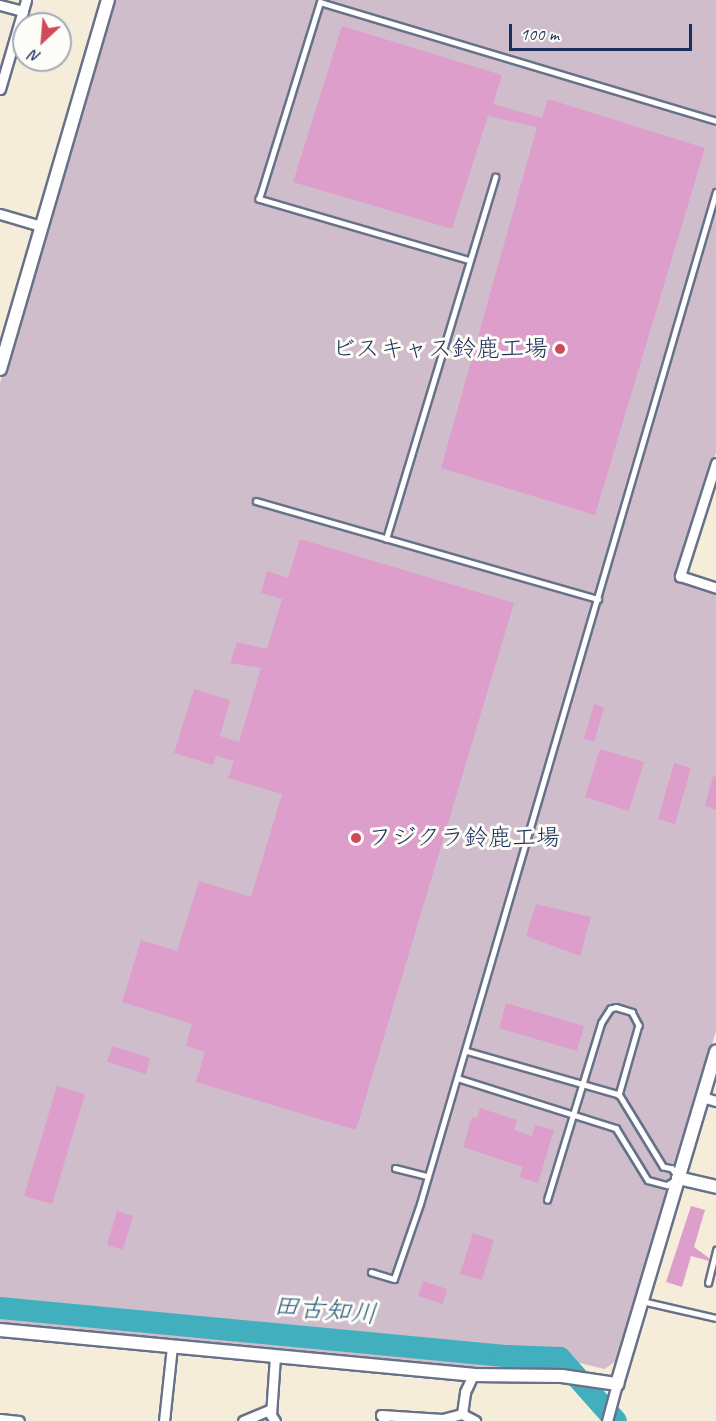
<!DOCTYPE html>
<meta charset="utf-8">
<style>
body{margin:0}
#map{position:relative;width:716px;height:1421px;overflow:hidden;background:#f5edd9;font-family:Caveat,"Klee One",sans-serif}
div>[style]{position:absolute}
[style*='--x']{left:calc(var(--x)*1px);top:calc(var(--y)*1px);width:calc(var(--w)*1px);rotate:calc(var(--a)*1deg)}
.industrial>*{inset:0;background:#d0bdcc}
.river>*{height:22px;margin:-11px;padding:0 11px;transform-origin:11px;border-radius:11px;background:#41afbe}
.building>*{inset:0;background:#de9ecc}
.roads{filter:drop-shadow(2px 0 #677289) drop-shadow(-2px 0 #677289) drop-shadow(0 2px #677289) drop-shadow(0 -2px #677289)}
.service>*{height:4.5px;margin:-2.25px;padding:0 2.25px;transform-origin:2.25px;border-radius:2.25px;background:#fff}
.minor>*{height:9px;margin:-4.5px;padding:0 4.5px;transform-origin:4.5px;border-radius:4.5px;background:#fff}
.tertiary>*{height:12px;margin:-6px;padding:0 6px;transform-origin:6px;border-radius:6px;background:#fff}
.dots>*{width:16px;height:16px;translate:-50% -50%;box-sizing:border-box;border:3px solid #fdfcf7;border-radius:50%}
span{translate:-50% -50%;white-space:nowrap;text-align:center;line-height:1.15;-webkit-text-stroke:6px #fdfcf7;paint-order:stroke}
.poi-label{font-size:24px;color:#1b2f5e}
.right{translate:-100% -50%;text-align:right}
.left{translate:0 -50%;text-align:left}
.water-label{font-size:26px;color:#285c80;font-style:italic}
.north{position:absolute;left:12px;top:12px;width:60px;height:60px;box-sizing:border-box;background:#fdfcf7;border:2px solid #a3aaba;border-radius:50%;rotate:206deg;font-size:16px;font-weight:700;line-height:24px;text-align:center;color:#1b2f5e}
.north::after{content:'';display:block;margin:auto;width:21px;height:27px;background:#d1495b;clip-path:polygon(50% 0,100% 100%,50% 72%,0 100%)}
.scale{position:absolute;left:509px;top:24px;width:183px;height:27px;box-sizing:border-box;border:3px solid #1b2f5e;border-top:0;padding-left:8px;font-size:18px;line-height:21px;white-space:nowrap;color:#1b2f5e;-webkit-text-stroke:4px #fdfcf7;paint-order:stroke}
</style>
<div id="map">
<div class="industrial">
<i style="clip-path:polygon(112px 0,716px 0,716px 452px,676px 578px,716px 592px,716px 1031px,618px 1359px,605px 1369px,575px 1362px,574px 1366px,538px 1363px,510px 1370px,0 1323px,0 383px)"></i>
</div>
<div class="river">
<i style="--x:0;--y:1308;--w:507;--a:5.43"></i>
<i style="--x:505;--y:1356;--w:55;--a:2.1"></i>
<i style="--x:560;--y:1358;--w:84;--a:48.4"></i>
</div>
<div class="building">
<i style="clip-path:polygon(342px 26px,502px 75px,493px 104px,542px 118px,548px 99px,705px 148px,595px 515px,441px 468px,537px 127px,488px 116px,452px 229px,293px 182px)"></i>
<i style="clip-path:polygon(300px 539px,514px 603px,356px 1130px,196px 1082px,205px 1052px,186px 1046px,192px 1024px,122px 1002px,141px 940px,177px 951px,199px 881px,251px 897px,282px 794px,228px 778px,234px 761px,216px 756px,213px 765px,174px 753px,194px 689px,230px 700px,220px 736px,239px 742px,261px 668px,230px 663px,237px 642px,267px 649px,282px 599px,261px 593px,267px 571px,288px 578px)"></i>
<i style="clip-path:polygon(594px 704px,604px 708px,594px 742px,584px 739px)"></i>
<i style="clip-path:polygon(600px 749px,644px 762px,629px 811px,585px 797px)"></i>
<i style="clip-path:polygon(674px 763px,691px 768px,675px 824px,658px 819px)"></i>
<i style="clip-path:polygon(713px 776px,716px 777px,716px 810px,705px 806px)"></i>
<i style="clip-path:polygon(536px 904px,591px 917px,580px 956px,526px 936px)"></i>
<i style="clip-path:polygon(506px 1003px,584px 1026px,577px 1051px,499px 1028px)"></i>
<i style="clip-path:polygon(112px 1046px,150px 1058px,146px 1074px,107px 1062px)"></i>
<i style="clip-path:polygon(57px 1086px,85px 1094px,52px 1204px,24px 1196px)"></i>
<i style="clip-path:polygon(480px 1108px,517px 1120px,514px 1130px,532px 1136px,535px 1125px,554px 1130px,538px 1183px,519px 1177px,523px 1167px,463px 1147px,472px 1117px,477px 1118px)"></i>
<i style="clip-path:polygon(691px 1206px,705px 1210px,694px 1247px,709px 1258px,709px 1261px,691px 1256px,682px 1287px,666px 1282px)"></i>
<i style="clip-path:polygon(117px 1211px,133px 1216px,123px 1250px,107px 1245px)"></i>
<i style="clip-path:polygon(473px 1233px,494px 1240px,482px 1280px,460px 1274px)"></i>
<i style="clip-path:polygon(423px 1281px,447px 1289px,443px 1304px,418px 1296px)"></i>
</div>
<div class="roads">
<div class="service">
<i style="--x:467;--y:260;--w:217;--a:-163.7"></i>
<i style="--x:259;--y:199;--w:206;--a:-72.8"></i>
<i style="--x:320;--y:2;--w:413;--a:16.7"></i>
<i style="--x:256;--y:501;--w:356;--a:16"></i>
<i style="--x:386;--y:539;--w:378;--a:-73.2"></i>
<i style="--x:457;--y:1078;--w:167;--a:17.5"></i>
<i style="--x:616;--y:1128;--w:61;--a:58.4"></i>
<i style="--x:648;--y:1180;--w:20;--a:15"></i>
<i style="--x:667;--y:1185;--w:13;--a:-32"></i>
<i style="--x:678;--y:1178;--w:11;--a:-124"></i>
<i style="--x:672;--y:1169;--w:9;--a:-167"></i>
<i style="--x:663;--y:1167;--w:84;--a:-121.4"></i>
<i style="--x:619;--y:1095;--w:159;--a:-164"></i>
<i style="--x:395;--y:1168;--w:34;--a:14"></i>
<i style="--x:547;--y:1200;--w:185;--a:-73"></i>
<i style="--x:601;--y:1023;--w:17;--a:-57"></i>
<i style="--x:610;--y:1009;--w:6;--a:-18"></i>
<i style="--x:616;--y:1007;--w:17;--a:17"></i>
<i style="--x:632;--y:1012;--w:15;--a:62"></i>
<i style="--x:639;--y:1025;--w:73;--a:105.9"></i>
<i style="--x:371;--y:1272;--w:24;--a:17"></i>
<i style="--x:394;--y:1279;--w:79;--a:-70.9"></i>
<i style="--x:420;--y:1204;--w:1054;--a:-73.7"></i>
<i style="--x:708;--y:1283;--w:34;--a:-76"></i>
<i style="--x:642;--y:1301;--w:76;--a:12.9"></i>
</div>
<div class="minor">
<i style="--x:0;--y:5;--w:24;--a:15"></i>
<i style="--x:0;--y:89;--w:93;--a:-73.7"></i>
<i style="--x:0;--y:214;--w:43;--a:16.3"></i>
<i style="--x:716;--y:463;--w:119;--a:107.7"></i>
<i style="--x:680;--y:576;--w:38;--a:18"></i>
<i style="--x:702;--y:1097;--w:15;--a:16"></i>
<i style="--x:462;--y:1414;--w:15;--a:28"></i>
<i style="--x:0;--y:1419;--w:19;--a:6"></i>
<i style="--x:164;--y:1421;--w:75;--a:-83.9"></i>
<i style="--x:243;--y:1421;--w:30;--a:-23"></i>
<i style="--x:275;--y:1421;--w:7;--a:-124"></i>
<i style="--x:271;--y:1415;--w:59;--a:-86.1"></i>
<i style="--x:385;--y:1421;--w:7;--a:-124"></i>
<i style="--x:381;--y:1415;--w:61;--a:3.8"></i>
<i style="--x:442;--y:1419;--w:21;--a:-14"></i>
<i style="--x:462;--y:1414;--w:22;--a:-82"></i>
<i style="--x:465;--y:1392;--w:19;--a:-65"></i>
<i style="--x:607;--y:1421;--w:38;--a:-75"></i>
</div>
<div class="tertiary">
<i style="--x:0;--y:369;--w:384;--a:-73.7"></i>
<i style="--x:678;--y:1178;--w:39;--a:13"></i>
<i style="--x:0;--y:1330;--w:475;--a:5.4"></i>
<i style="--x:473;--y:1375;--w:89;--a:0.6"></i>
<i style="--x:562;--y:1376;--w:56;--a:8.3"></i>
<i style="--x:617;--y:1384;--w:347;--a:-73.4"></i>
</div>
</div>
<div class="dots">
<i style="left:560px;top:349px;background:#d1495b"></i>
<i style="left:356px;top:838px;background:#d1495b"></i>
</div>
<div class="poi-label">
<span class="right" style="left:548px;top:349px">ビスキャス鈴鹿工場</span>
<span class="left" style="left:368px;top:838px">フジクラ鈴鹿工場</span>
</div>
<div class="water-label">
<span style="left:325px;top:1310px;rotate:5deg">田古知川</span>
</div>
<div class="north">N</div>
<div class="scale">100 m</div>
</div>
